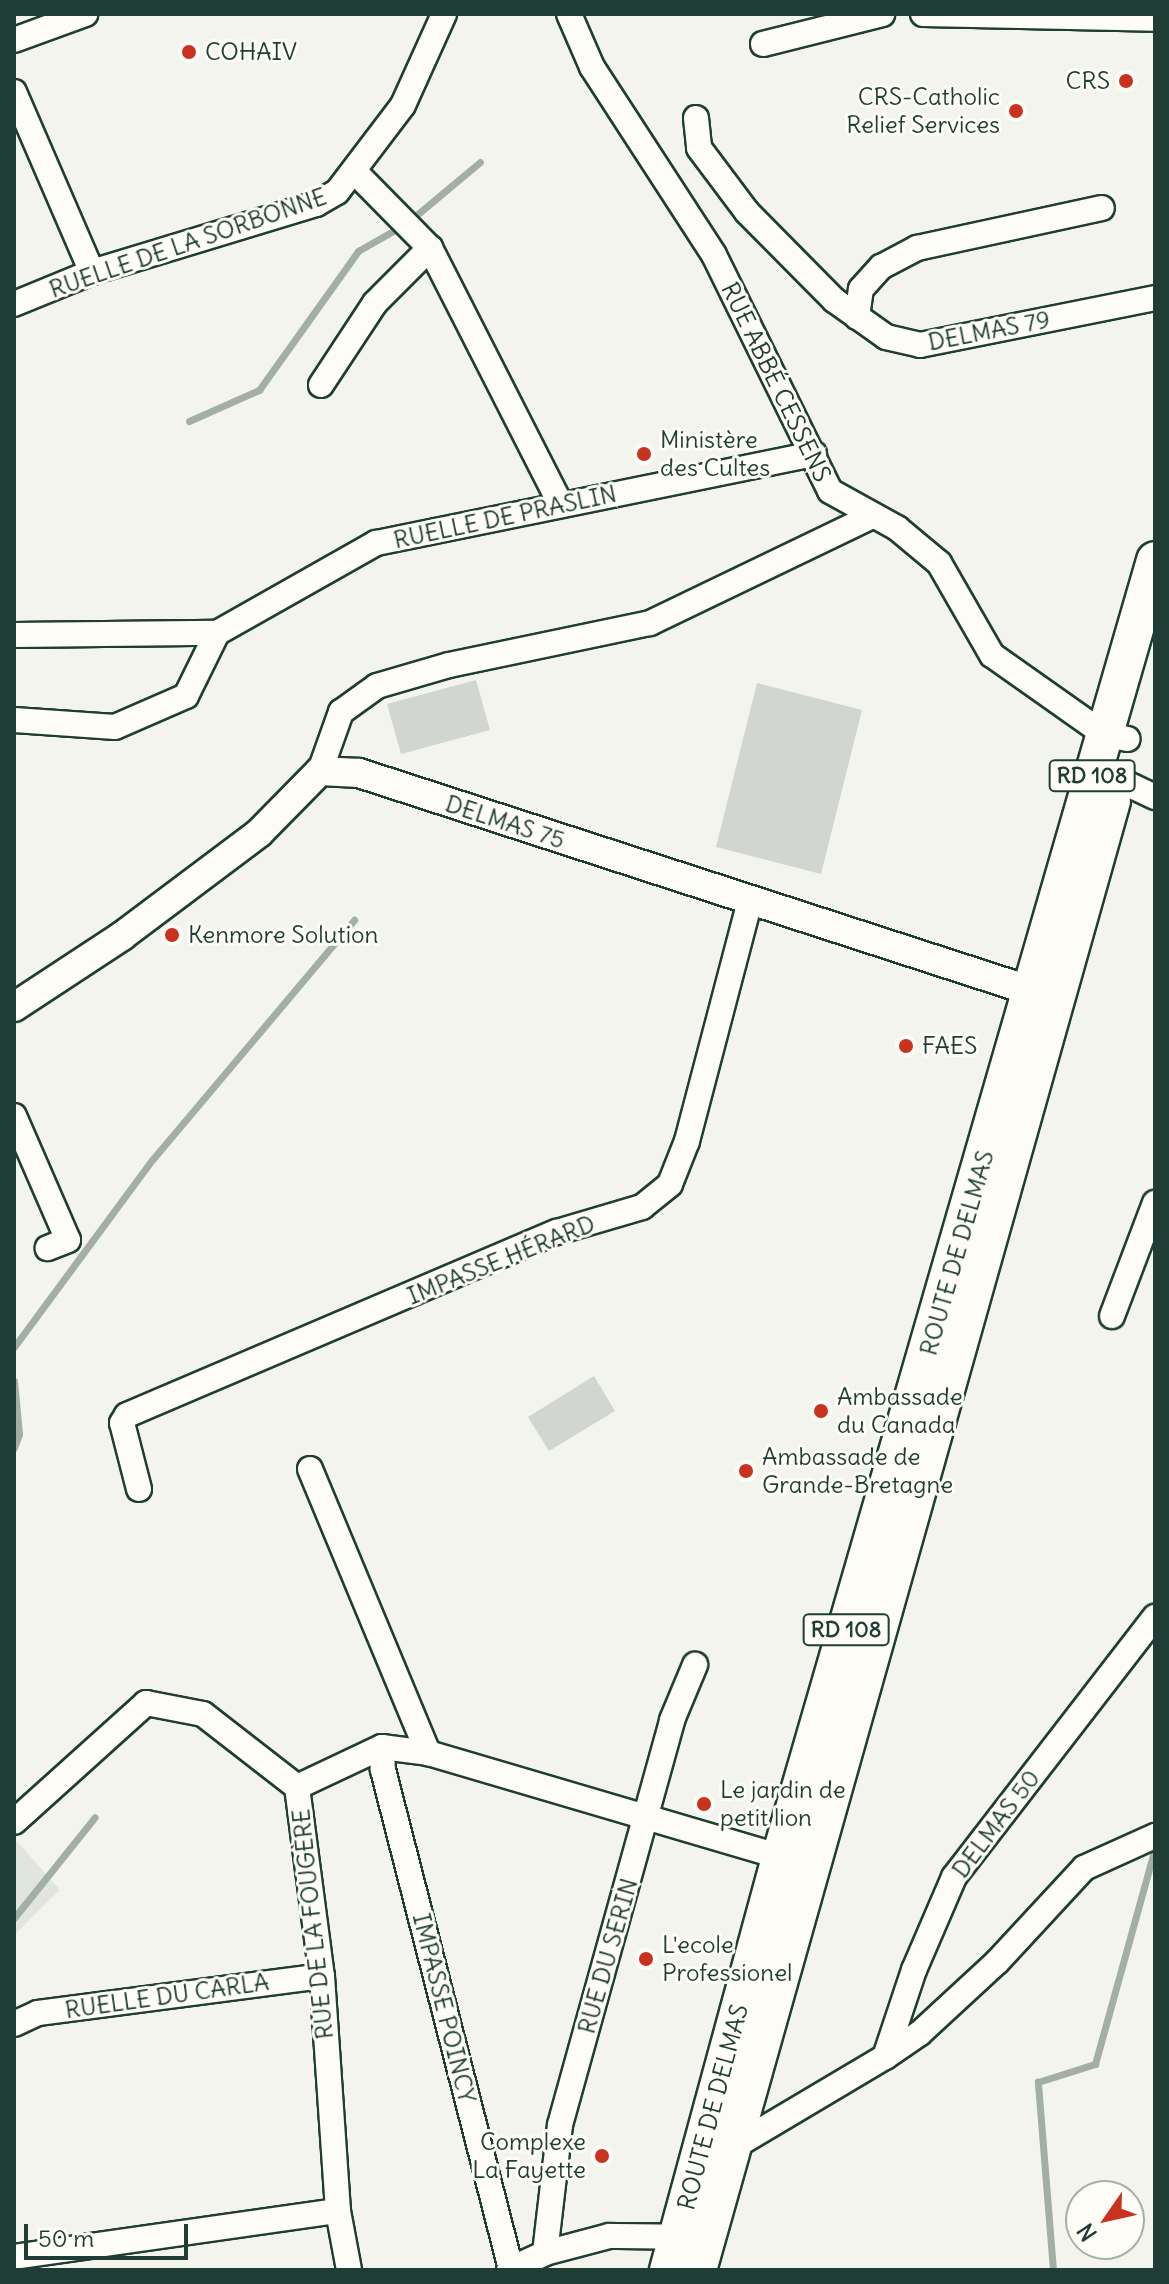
<!DOCTYPE html>
<meta charset="utf-8">
<style>
body{margin:0}
#map{position:relative;width:1169px;height:2284px;overflow:hidden;background:#f4f4ef;font-family:Delius,sans-serif}
div>[style]{position:absolute}
[style*='--x']{left:calc(var(--x)*1px);top:calc(var(--y)*1px);width:calc(var(--w)*1px);rotate:calc(var(--a)*1deg)}
.built>*{inset:0;background:#e2e5df}
.green>*{inset:0;background:#d1d6d1}
.stream>*{height:7px;margin:-3.5px;padding:0 3.5px;transform-origin:3.5px;border-radius:3.5px;background:#a3aea7}
.roads{filter:drop-shadow(2px 0 #1f3d34) drop-shadow(-2px 0 #1f3d34) drop-shadow(0 2px #1f3d34) drop-shadow(0 -2px #1f3d34)}
.minor>*{height:24px;margin:-12px;padding:0 12px;transform-origin:12px;border-radius:12px;background:#fdfcf7}
.tertiary>*{height:28px;margin:-14px;padding:0 14px;transform-origin:14px;border-radius:14px;background:#fdfcf7}
.primary>*{height:36px;margin:-18px;padding:0 18px;transform-origin:18px;border-radius:18px;background:#fdfcf7}
.dots>*{width:22px;height:22px;translate:-50% -50%;box-sizing:border-box;border:4px solid #fdfcf7;border-radius:50%}
span{translate:-50% -50%;white-space:nowrap;text-align:center;line-height:1.15;-webkit-text-stroke:6px #fdfcf7;paint-order:stroke}
.shield-label span{padding:2px 6px;background:#fdfcf7;border:2px solid;border-radius:6px;-webkit-text-stroke-width:0}
.shield-label{font-size:22px;color:#1f3d34;font-weight:700}
.poi-label{font-size:24px;color:#1f3d34}
.left{translate:0 -50%;text-align:left}
.right{translate:-100% -50%;text-align:right}
.street-label{font-size:24px;color:#1f3d34}
.frame{position:absolute;inset:0;border:16px solid #1f3d34;pointer-events:none}
.north{position:absolute;left:1065px;top:2180px;width:80px;height:80px;box-sizing:border-box;background:#fdfcf7;border:2px solid #a4b0a9;border-radius:50%;rotate:236deg;font-size:22px;font-weight:700;line-height:32px;text-align:center;color:#1f3d34}
.north::after{content:'';display:block;margin:auto;width:28px;height:36px;background:#c8321e;clip-path:polygon(50% 0,100% 100%,50% 72%,0 100%)}
.scale{position:absolute;left:24px;top:2224px;width:164px;height:36px;box-sizing:border-box;border:4px solid #1f3d34;border-top:0;padding-left:10px;font-size:24px;line-height:28px;white-space:nowrap;color:#1f3d34;-webkit-text-stroke:6px #fdfcf7;paint-order:stroke}
</style>
<div id="map">
<div class="built">
<i style="clip-path:polygon(14px 1838px,60px 1890px,14px 1935px)"></i>
</div>
<div class="green">
<i style="clip-path:polygon(476px 680px,490px 730px,401px 754px,387px 704px)"></i>
<i style="clip-path:polygon(757px 683px,862px 710px,821px 874px,716px 847px)"></i>
<i style="clip-path:polygon(594px 1376px,615px 1411px,549px 1451px,528px 1417px)"></i>
</div>
<div class="stream">
<i style="--x:189;--y:421;--w:77;--a:-23.9"></i>
<i style="--x:259;--y:390;--w:171;--a:-54.5"></i>
<i style="--x:358;--y:251;--w:56;--a:-29.7"></i>
<i style="--x:407;--y:223;--w:95;--a:-39.9"></i>
<i style="--x:14;--y:1347;--w:232;--a:-53.6"></i>
<i style="--x:152;--y:1160;--w:314;--a:-49.9"></i>
<i style="--x:14;--y:1381;--w:53;--a:84.6"></i>
<i style="--x:19;--y:1434;--w:15;--a:110"></i>
<i style="--x:14;--y:1918;--w:129;--a:-51.3"></i>
<i style="--x:1053;--y:2270;--w:189;--a:-94.6"></i>
<i style="--x:1038;--y:2082;--w:60;--a:-17.5"></i>
<i style="--x:1095;--y:2064;--w:224;--a:-74.5"></i>
</div>
<div class="roads">
<div class="minor">
<i style="--x:569;--y:14;--w:58;--a:66.5"></i>
<i style="--x:592;--y:67;--w:224;--a:57"></i>
<i style="--x:714;--y:255;--w:263;--a:63.8"></i>
<i style="--x:830;--y:491;--w:77;--a:28.9"></i>
<i style="--x:897;--y:528;--w:55;--a:39.8"></i>
<i style="--x:939;--y:563;--w:106;--a:60.1"></i>
<i style="--x:992;--y:655;--w:137;--a:35.2"></i>
<i style="--x:1104;--y:734;--w:24;--a:12"></i>
<i style="--x:923;--y:14;--w:232;--a:1.2"></i>
<i style="--x:14;--y:40;--w:76;--a:-20.1"></i>
<i style="--x:763;--y:44;--w:123;--a:-14.1"></i>
<i style="--x:14;--y:92;--w:196;--a:66.6"></i>
<i style="--x:696;--y:118;--w:30;--a:84"></i>
<i style="--x:699;--y:148;--w:80;--a:53.1"></i>
<i style="--x:747;--y:212;--w:124;--a:45.3"></i>
<i style="--x:834;--y:300;--w:64;--a:35.4"></i>
<i style="--x:886;--y:337;--w:35;--a:13"></i>
<i style="--x:920;--y:345;--w:240;--a:-11.3"></i>
<i style="--x:356;--y:173;--w:105;--a:45.4"></i>
<i style="--x:430;--y:248;--w:288;--a:63"></i>
<i style="--x:14;--y:304;--w:84;--a:-22.3"></i>
<i style="--x:92;--y:272;--w:234;--a:-16.9"></i>
<i style="--x:316;--y:204;--w:24;--a:-30"></i>
<i style="--x:337;--y:192;--w:109;--a:-52.8"></i>
<i style="--x:403;--y:105;--w:100;--a:-65.7"></i>
<i style="--x:857;--y:317;--w:28;--a:-82"></i>
<i style="--x:861;--y:289;--w:30;--a:-48"></i>
<i style="--x:881;--y:267;--w:41;--a:-27.8"></i>
<i style="--x:917;--y:248;--w:189;--a:-12.2"></i>
<i style="--x:321;--y:385;--w:98;--a:-56.6"></i>
<i style="--x:375;--y:303;--w:78;--a:-45"></i>
<i style="--x:217;--y:633;--w:183;--a:-29.5"></i>
<i style="--x:376;--y:543;--w:447;--a:-11.5"></i>
<i style="--x:14;--y:635;--w:203;--a:-0.6"></i>
<i style="--x:217;--y:633;--w:70;--a:116.2"></i>
<i style="--x:186;--y:696;--w:77;--a:156.4"></i>
<i style="--x:115;--y:727;--w:101;--a:-176"></i>
<i style="--x:320;--y:771;--w:63;--a:-70.4"></i>
<i style="--x:341;--y:712;--w:44;--a:-35.8"></i>
<i style="--x:377;--y:686;--w:75;--a:-16.3"></i>
<i style="--x:449;--y:665;--w:205;--a:-11.8"></i>
<i style="--x:650;--y:623;--w:244;--a:-25.7"></i>
<i style="--x:1117;--y:779;--w:42;--a:25.3"></i>
<i style="--x:14;--y:1116;--w:135;--a:66.5"></i>
<i style="--x:68;--y:1240;--w:22;--a:158"></i>
<i style="--x:1112;--y:1316;--w:121;--a:-69.2"></i>
<i style="--x:310;--y:1469;--w:308;--a:67.4"></i>
<i style="--x:139;--y:1489;--w:68;--a:-104.4"></i>
<i style="--x:122;--y:1423;--w:9;--a:-58"></i>
<i style="--x:127;--y:1415;--w:467;--a:-23.1"></i>
<i style="--x:557;--y:1232;--w:89;--a:-16.4"></i>
<i style="--x:642;--y:1207;--w:36;--a:-39"></i>
<i style="--x:670;--y:1184;--w:46;--a:-68.4"></i>
<i style="--x:687;--y:1141;--w:248;--a:-75.3"></i>
<i style="--x:382;--y:1747;--w:23;--a:88"></i>
<i style="--x:383;--y:1770;--w:515;--a:75.61"></i>
<i style="--x:297;--y:1787;--w:94;--a:-25.2"></i>
<i style="--x:382;--y:1747;--w:46;--a:7.4"></i>
<i style="--x:428;--y:1753;--w:382;--a:16.4"></i>
<i style="--x:14;--y:1822;--w:178;--a:-42"></i>
<i style="--x:146;--y:1703;--w:58;--a:10.9"></i>
<i style="--x:203;--y:1714;--w:119;--a:37.8"></i>
<i style="--x:297;--y:1787;--w:191;--a:82.5"></i>
<i style="--x:322;--y:1976;--w:236;--a:86.1"></i>
<i style="--x:338;--y:2211;--w:60;--a:79.4"></i>
<i style="--x:14;--y:2024;--w:26;--a:-25"></i>
<i style="--x:38;--y:2013;--w:286;--a:-7.4"></i>
<i style="--x:885;--y:2057;--w:42;--a:-34.4"></i>
<i style="--x:920;--y:2033;--w:105;--a:-42.7"></i>
<i style="--x:997;--y:1962;--w:128;--a:-47.2"></i>
<i style="--x:1084;--y:1868;--w:78;--a:-24.3"></i>
<i style="--x:735;--y:2146;--w:174;--a:-30.7"></i>
<i style="--x:885;--y:2057;--w:92;--a:-71.6"></i>
<i style="--x:914;--y:1970;--w:101;--a:-66.7"></i>
<i style="--x:954;--y:1877;--w:329;--a:-52.3"></i>
<i style="--x:545;--y:2253;--w:129;--a:-83.3"></i>
<i style="--x:560;--y:2125;--w:420;--a:-74.5"></i>
<i style="--x:672;--y:1720;--w:60;--a:-67.3"></i>
<i style="--x:14;--y:2257;--w:327;--a:-8.1"></i>
<i style="--x:509;--y:2270;--w:40;--a:-25"></i>
<i style="--x:545;--y:2253;--w:66;--a:-14.9"></i>
<i style="--x:609;--y:2236;--w:80;--a:0.7"></i>
</div>
<div class="tertiary">
<i style="--x:14;--y:1007;--w:129;--a:-33.3"></i>
<i style="--x:122;--y:936;--w:171;--a:-36.9"></i>
<i style="--x:259;--y:833;--w:87;--a:-45.5"></i>
<i style="--x:320;--y:771;--w:39;--a:3"></i>
<i style="--x:359;--y:773;--w:723;--a:17.96"></i>
</div>
<div class="primary">
<i style="--x:668;--y:2270;--w:428;--a:-74.8"></i>
<i style="--x:780;--y:1857;--w:1350;--a:-73.87"></i>
<i style="--x:698;--y:2270;--w:1526;--a:-74.26"></i>
</div>
</div>
<div class="dots">
<i style="left:189px;top:52px;background:#c8321e"></i>
<i style="left:1126px;top:81px;background:#c8321e"></i>
<i style="left:1016px;top:111px;background:#c8321e"></i>
<i style="left:644px;top:454px;background:#c8321e"></i>
<i style="left:172px;top:935px;background:#c8321e"></i>
<i style="left:906px;top:1046px;background:#c8321e"></i>
<i style="left:821px;top:1411px;background:#c8321e"></i>
<i style="left:746px;top:1471px;background:#c8321e"></i>
<i style="left:704px;top:1804px;background:#c8321e"></i>
<i style="left:646px;top:1959px;background:#c8321e"></i>
<i style="left:602px;top:2156px;background:#c8321e"></i>
</div>
<div class="shield-label">
<span style="left:1092px;top:776px">RD 108</span>
<span style="left:846px;top:1630px">RD 108</span>
</div>
<div class="poi-label">
<span class="left" style="left:205px;top:52px">COHAIV</span>
<span class="right" style="left:1110px;top:81px">CRS</span>
<span class="right" style="left:1000px;top:111px">CRS-Catholic<br>Relief Services</span>
<span class="left" style="left:660px;top:454px">Ministère<br>des Cultes</span>
<span class="left" style="left:188px;top:935px">Kenmore Solution</span>
<span class="left" style="left:922px;top:1046px">FAES</span>
<span class="left" style="left:837px;top:1411px">Ambassade<br>du Canada</span>
<span class="left" style="left:762px;top:1471px">Ambassade de<br>Grande-Bretagne</span>
<span class="left" style="left:720px;top:1804px">Le jardin de<br>petit lion</span>
<span class="left" style="left:662px;top:1959px">L'ecole<br>Professionel</span>
<span class="right" style="left:586px;top:2156px">Complexe<br>La Fayette</span>
</div>
<div class="street-label">
<span style="left:188px;top:243px;rotate:-19deg">RUELLE DE LA SORBONNE</span>
<span style="left:989px;top:331px;rotate:-11deg">DELMAS 79</span>
<span style="left:776px;top:382px;rotate:64deg">RUE ABBÉ CESSENS</span>
<span style="left:505px;top:517px;rotate:-12deg">RUELLE DE PRASLIN</span>
<span style="left:505px;top:822px;rotate:18deg">DELMAS 75</span>
<span style="left:957px;top:1253px;rotate:-74deg">ROUTE DE DELMAS</span>
<span style="left:501px;top:1260px;rotate:-22deg">IMPASSE HÉRARD</span>
<span style="left:996px;top:1824px;rotate:-53deg">DELMAS 50</span>
<span style="left:313px;top:1924px;rotate:-96deg">RUE DE LA FOUGÈRE</span>
<span style="left:608px;top:1956px;rotate:-74deg">RUE DU SERIN</span>
<span style="left:167px;top:1996px;rotate:-8deg">RUELLE DU CARLA</span>
<span style="left:444px;top:2008px;rotate:76deg">IMPASSE POINCY</span>
<span style="left:713px;top:2107px;rotate:-75deg">ROUTE DE DELMAS</span>
</div>
<div class="frame"></div>
<div class="north">N</div>
<div class="scale">50 m</div>
</div>
